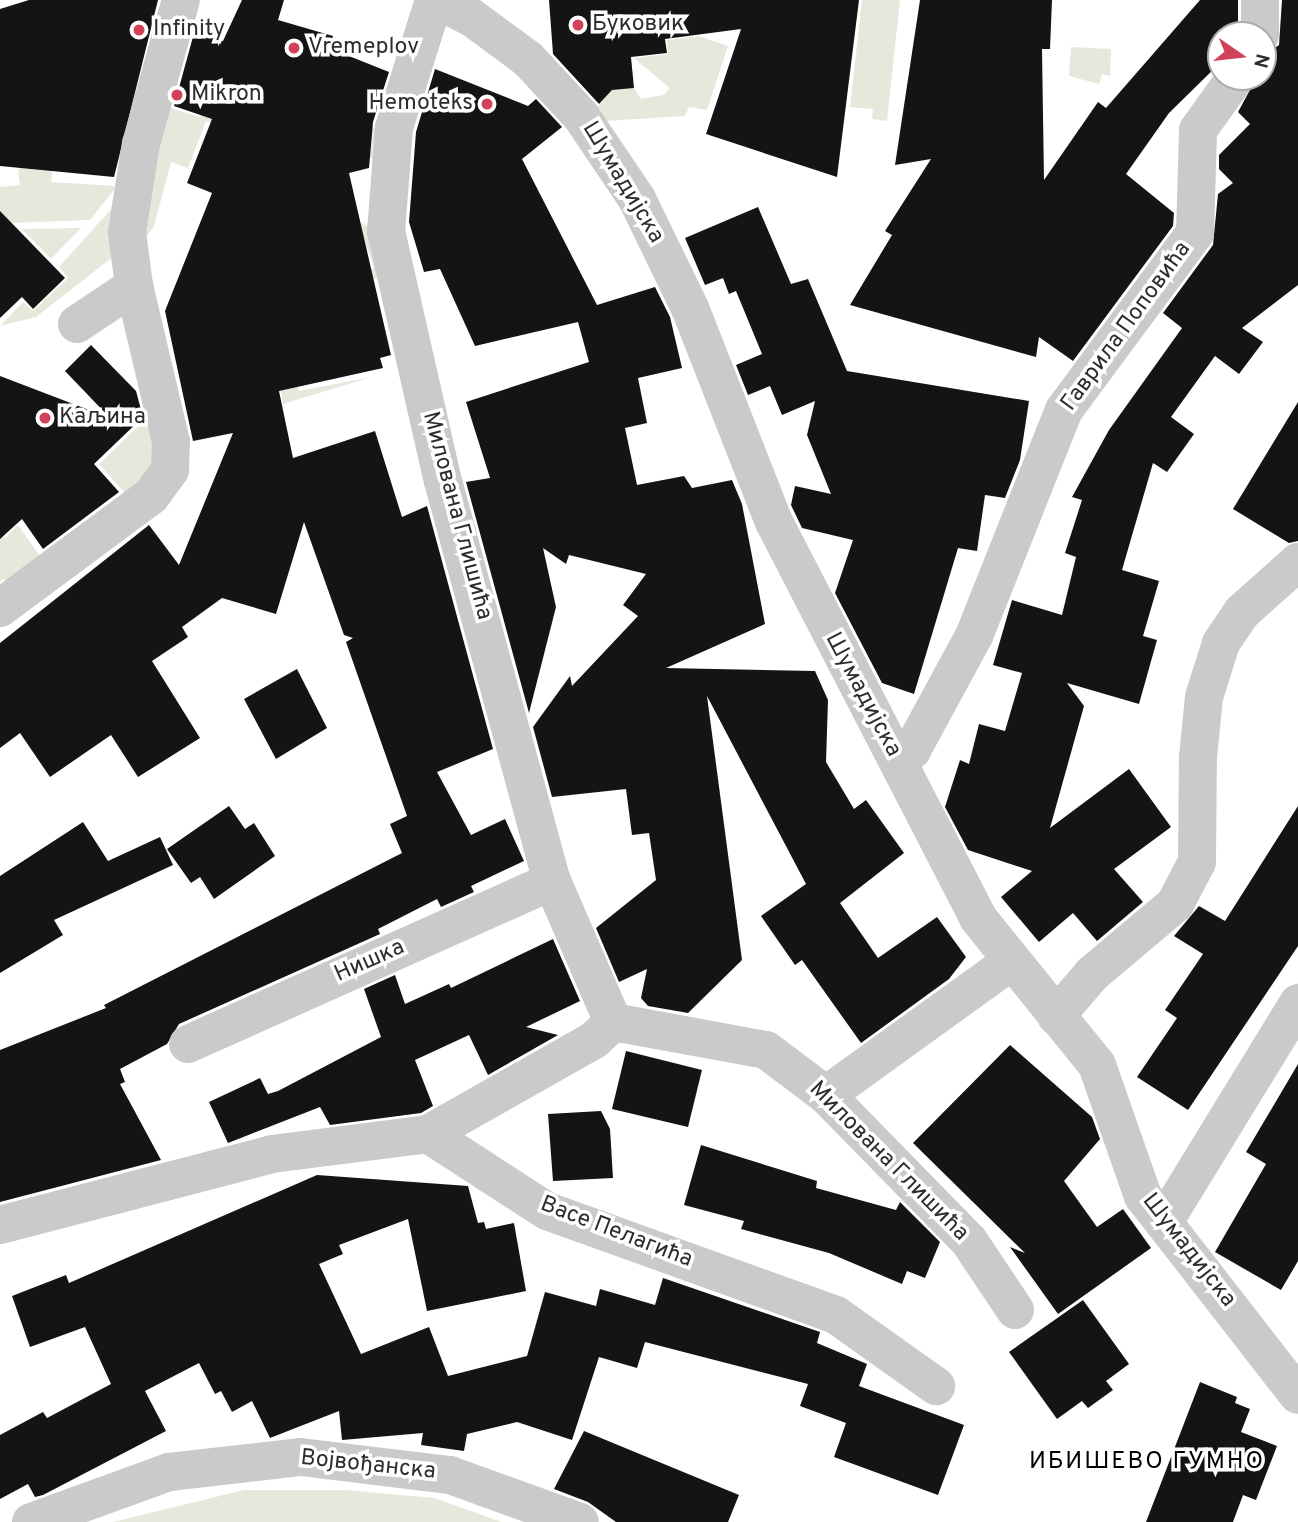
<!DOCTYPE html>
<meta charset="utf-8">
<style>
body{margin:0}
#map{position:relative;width:1298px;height:1522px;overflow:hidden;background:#fff;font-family:Overpass,sans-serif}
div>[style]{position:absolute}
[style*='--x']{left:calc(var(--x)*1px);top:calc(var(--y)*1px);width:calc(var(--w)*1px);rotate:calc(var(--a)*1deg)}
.green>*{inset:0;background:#e4e9dc}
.building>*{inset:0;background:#141414}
.minor>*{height:38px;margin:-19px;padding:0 19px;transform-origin:19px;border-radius:19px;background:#cacaca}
.dots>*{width:19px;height:19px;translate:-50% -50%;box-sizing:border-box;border:4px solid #fff;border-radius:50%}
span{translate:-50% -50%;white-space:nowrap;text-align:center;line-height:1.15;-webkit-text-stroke:7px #fff;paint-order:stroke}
.poi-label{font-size:23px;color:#2d2d2d}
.left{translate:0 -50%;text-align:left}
.right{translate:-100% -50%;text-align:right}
.street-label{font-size:23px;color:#2d2d2d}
.neighbourhood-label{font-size:24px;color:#000;letter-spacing:2px}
.north{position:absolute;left:1207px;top:21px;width:70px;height:70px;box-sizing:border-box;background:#fff;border:2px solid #ababab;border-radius:50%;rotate:104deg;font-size:19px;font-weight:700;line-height:28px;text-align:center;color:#2d2d2d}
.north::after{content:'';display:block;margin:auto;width:24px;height:32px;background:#d1425a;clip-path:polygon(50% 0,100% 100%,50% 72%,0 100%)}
</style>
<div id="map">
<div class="green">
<i style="clip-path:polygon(862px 0,900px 0,887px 121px,872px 119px,873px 109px,850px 107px)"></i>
<i style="clip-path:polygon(699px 36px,728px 46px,707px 110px,689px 107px,685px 116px,605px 121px,595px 110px,612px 90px,634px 88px,641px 99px,663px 95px,670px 88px,634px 58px,668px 54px,667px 40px)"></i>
<i style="clip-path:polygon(1071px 47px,1111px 49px,1110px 76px,1102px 74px,1099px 84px,1069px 76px)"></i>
<i style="clip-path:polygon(214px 76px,296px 107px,381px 130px,376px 160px,289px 126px,280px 150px,206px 121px,188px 168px,171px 162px,154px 226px,145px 239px,164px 106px,200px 117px)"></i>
<i style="clip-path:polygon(40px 162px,53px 166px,51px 182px,115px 186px,114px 190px,90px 220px,9px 223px,0 232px,0 187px,20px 185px,18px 169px)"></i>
<i style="clip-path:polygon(113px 207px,114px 256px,36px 317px,0 326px,23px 302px,33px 311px,68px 278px,59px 267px)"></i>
<i style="clip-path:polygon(358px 222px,375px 230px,382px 277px,353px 285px,358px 306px,285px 323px,299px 391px,371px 377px,283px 404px,270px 317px,233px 316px,254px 263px,274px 315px,374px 268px)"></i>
<i style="clip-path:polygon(81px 228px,51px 259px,22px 229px)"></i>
<i style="clip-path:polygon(151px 414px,157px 450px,149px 472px,125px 493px,99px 464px)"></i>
<i style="clip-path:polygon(18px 525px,42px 559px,9px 585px,4px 579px,0 582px,0 533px,5px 538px)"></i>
<i style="clip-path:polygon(244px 1490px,346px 1490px,434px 1498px,502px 1522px,113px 1522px)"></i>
</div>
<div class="building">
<i style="clip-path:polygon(29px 0,158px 0,114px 177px,0 166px,0 9px)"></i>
<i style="clip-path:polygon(242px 0,284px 0,278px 20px,333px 36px,329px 48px,389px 72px,373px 122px,369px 168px,349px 173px,391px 355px,380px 358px,383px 368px,279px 391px,293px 458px,375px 431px,402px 517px,427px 506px,493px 749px,437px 772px,471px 835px,505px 819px,524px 861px,471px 886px,474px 892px,441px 907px,437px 899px,378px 929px,380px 934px,179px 1024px,167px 1044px,120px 1069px,125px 1082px,120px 1084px,161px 1160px,0 1202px,0 1050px,106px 1008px,104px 1005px,402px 853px,390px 824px,407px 816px,346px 642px,353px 638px,344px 635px,304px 522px,276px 614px,222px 598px,182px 627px,188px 637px,152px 661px,200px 738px,138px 777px,111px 735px,50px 777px,20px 733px,0 748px,0 643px,149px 525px,179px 565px,233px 433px,193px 441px,165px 311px,212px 193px,187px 183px,212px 119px,174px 106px,194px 33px,223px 41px)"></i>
<i style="clip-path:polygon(549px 0,859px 0,837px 177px,706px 134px,741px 29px,665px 39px,667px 53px,631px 57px,634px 88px,612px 90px,599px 104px,553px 54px)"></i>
<i style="clip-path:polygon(920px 0,1052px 0,1050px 49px,1042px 49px,1044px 180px,1098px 102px,1106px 108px,1200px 0,1238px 0,1238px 35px,1221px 35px,1221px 62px,1169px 113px,1126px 174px,1174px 213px,1173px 226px,1073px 361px,1039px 337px,1036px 357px,850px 305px,892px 235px,885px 231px,931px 159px,895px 165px)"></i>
<i style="clip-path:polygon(1282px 0,1298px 0,1298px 285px,1242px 328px,1263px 342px,1239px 374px,1215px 356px,1171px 417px,1194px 434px,1167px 472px,1153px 463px,1122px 570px,1159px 581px,1143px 636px,1157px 640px,1139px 704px,1067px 683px,1084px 706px,1050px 828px,1129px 769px,1171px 827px,1114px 869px,1143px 902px,1097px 941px,1073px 913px,1039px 942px,1001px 897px,1032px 871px,968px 850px,945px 807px,960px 760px,969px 764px,979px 724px,1005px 731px,1022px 673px,993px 665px,1012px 600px,1062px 615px,1076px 557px,1065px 553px,1082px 500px,1072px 497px,1109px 430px,1182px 328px,1163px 313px,1213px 245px,1218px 194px,1233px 183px,1219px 169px,1219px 155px,1250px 124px,1238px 112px,1257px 77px,1263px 77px,1263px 56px,1279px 45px)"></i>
<i style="clip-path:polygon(435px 69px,528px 106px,536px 99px,562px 127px,522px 159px,597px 305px,655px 287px,670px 317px,682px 368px,638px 378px,647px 423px,625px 428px,637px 485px,684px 476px,692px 488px,732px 480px,742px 504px,765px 624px,666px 668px,815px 671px,828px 700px,826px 762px,854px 809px,866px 800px,904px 853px,840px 903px,878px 958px,937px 917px,966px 957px,949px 979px,861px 1043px,802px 960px,795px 965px,761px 916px,806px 884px,707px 696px,742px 960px,688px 1013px,648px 1006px,641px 998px,647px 969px,619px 982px,596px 928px,656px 880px,649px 833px,632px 835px,626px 789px,552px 797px,533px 727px,570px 676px,572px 686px,638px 616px,623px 605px,646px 574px,569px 555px,566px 564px,543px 548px,556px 607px,529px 713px,466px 482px,490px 478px,466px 402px,589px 362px,578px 322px,475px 346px,440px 269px,424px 272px,409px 222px,416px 132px)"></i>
<i style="clip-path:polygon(758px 207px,791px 284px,808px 279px,847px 371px,1029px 401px,1020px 460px,1005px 498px,985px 495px,977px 551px,958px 548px,914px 694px,882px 683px,835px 593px,853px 540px,802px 528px,791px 505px,795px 486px,831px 494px,807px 435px,815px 401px,782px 415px,770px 386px,748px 395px,736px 365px,762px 354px,736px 291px,729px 294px,723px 278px,705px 285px,685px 238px)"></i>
<i style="clip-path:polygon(0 211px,65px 278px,33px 309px,22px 297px,0 318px)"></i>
<i style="clip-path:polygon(91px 345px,136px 391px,143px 417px,94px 464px,119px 492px,43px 549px,22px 519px,0 539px,0 376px,110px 418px,65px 371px)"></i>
<i style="clip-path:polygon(1298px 402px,1298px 541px,1289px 543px,1233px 509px)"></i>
<i style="clip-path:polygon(297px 669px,327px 728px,276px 759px,244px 699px)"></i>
<i style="clip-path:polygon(229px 806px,245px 829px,254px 823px,275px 856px,214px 899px,200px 877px,191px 883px,167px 849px)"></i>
<i style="clip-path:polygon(1298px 806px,1298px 946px,1188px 1110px,1137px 1077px,1177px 1018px,1165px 1010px,1203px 954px,1174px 936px,1199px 906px,1225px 921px)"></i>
<i style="clip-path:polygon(83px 822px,108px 861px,160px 837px,173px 865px,54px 920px,63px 935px,0 973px,0 876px)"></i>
<i style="clip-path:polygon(553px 939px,580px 1001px,526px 1027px,558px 1035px,488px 1075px,469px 1035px,415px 1060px,433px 1106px,421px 1113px,330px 1125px,320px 1107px,228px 1143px,209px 1102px,260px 1078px,268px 1094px,278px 1091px,381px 1037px,364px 989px,395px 975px,405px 1004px,449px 984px,451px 988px)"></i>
<i style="clip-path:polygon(1010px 1045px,1092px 1117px,1100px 1139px,1064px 1181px,1097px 1227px,1123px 1209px,1151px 1248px,1058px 1314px,1010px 1247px,1025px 1253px,913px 1143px)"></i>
<i style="clip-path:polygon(626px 1051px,702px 1070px,688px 1127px,612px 1109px)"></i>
<i style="clip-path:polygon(1298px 1064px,1298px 1261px,1281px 1290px,1215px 1252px,1266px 1164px,1246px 1152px)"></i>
<i style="clip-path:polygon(601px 1111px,610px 1129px,613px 1178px,553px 1181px,548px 1114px)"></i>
<i style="clip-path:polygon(701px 1145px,817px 1181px,816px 1188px,896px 1210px,900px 1202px,940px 1242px,925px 1278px,907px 1271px,902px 1284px,829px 1253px,741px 1229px,744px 1221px,684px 1205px)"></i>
<i style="clip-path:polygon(317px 1175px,468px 1186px,478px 1223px,484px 1222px,486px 1229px,514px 1223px,526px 1291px,427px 1311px,408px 1219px,339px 1245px,343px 1254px,319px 1264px,361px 1354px,429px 1327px,448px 1376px,527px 1356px,545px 1292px,596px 1306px,600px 1289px,655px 1305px,663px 1278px,820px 1332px,817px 1343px,867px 1364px,859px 1386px,964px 1425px,938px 1495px,834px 1457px,846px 1423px,800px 1406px,808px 1384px,645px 1342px,637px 1368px,599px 1357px,572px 1440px,517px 1422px,467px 1434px,464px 1451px,421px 1445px,423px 1433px,342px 1440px,339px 1411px,270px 1438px,252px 1401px,232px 1412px,221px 1391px,215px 1394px,199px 1363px,145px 1391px,166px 1431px,43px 1495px,35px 1497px,28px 1484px,0 1499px,0 1435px,43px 1412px,47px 1418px,111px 1384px,85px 1327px,30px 1347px,12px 1296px,66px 1275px,69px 1283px)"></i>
<i style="clip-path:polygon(1083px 1300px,1129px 1364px,1106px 1381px,1113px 1390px,1088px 1408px,1082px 1401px,1057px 1419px,1009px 1352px)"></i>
<i style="clip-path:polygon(1200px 1382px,1237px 1397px,1235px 1403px,1250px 1409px,1241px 1432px,1277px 1446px,1256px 1500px,1243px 1495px,1233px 1522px,1146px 1522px)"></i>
<i style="clip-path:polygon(584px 1431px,739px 1495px,728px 1522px,616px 1522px,588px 1502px,554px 1489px)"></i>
</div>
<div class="minor">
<i style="--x:434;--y:0;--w:134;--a:107.4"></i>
<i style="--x:394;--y:128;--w:103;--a:94.4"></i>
<i style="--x:386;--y:231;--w:256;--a:77.2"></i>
<i style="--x:443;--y:481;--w:415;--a:74.8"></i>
<i style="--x:552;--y:881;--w:154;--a:66.6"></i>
<i style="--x:437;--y:0;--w:38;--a:27"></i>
<i style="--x:471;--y:17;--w:71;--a:36.4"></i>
<i style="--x:528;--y:59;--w:78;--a:47.1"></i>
<i style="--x:581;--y:116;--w:100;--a:56"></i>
<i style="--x:637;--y:199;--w:121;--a:64.1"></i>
<i style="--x:690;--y:308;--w:230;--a:68.6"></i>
<i style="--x:774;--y:522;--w:445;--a:62.7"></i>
<i style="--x:978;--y:918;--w:189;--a:51"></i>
<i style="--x:1097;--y:1065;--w:139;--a:70.7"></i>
<i style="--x:1143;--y:1196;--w:252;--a:52.1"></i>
<i style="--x:1260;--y:35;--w:35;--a:-90"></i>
<i style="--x:77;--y:324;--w:69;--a:-33.7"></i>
<i style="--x:0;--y:608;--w:188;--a:-36.6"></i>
<i style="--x:151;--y:496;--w:32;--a:-54"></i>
<i style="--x:170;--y:470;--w:28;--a:-88"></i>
<i style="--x:171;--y:442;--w:160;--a:-103.3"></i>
<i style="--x:134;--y:286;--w:54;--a:-97.4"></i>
<i style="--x:127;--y:232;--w:89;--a:-81"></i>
<i style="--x:141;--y:144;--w:149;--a:-74.5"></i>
<i style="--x:895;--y:755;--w:18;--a:-16"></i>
<i style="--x:912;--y:750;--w:130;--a:-61.5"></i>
<i style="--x:974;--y:636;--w:243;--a:-68.3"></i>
<i style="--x:1064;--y:410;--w:220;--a:-53.5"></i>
<i style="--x:1195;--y:233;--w:103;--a:-88.3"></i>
<i style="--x:1198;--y:130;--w:65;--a:-54.4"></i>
<i style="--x:1056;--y:1016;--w:55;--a:-49.4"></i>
<i style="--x:1092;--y:974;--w:109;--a:-40.1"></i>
<i style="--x:1175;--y:904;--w:47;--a:-62.4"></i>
<i style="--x:1197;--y:862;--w:105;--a:-89.5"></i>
<i style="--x:1198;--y:757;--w:60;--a:-84.3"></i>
<i style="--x:1204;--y:697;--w:57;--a:-72.5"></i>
<i style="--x:1221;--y:643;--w:37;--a:-56"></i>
<i style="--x:1242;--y:612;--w:75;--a:-41.8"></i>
<i style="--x:188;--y:1044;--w:399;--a:-24.1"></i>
<i style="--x:826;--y:1095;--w:226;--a:-35.8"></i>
<i style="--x:428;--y:1134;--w:191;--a:-29.5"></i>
<i style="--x:594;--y:1040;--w:26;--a:-43"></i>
<i style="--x:613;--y:1022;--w:156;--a:10.4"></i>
<i style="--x:766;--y:1050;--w:75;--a:36.9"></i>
<i style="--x:826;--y:1095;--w:204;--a:45.6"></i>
<i style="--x:969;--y:1241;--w:83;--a:56.3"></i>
<i style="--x:1164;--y:1222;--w:257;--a:-58.5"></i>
<i style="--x:0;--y:1225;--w:281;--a:-14.6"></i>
<i style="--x:272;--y:1154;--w:157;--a:-7.3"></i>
<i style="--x:428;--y:1134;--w:142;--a:32.9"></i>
<i style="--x:547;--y:1211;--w:307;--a:19.8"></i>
<i style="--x:836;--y:1315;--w:123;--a:35.4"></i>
<i style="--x:31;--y:1522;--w:147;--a:-19.9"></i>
<i style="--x:169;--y:1472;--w:133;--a:-6.5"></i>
<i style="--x:301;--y:1457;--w:150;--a:6.9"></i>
<i style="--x:450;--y:1475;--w:138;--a:19.9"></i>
</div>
<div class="dots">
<i style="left:578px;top:25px;background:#d1425a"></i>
<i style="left:139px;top:30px;background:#d1425a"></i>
<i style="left:294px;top:48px;background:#d1425a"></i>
<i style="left:177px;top:95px;background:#d1425a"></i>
<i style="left:487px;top:104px;background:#d1425a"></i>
<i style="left:45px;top:418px;background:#d1425a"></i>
</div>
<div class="poi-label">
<span class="left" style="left:592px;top:25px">Буковик</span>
<span class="left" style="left:153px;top:30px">Infinity</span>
<span class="left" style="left:308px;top:48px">Vremeplov</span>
<span class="left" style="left:191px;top:95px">Mikron</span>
<span class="right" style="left:473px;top:104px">Hemoteks</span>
<span class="left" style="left:59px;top:418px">Каљина</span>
</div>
<div class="street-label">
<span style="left:622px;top:183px;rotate:59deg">Шумадијска</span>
<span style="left:1127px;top:327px;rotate:-54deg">Гаврила Поповића</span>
<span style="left:456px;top:516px;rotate:75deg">Милована Глишића</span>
<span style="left:862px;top:695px;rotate:62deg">Шумадијска</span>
<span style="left:370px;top:962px;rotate:-24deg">Нишка</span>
<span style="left:888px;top:1162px;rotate:45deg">Милована Глишића</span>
<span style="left:616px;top:1233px;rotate:21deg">Васе Пелагића</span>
<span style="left:1188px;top:1251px;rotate:52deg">Шумадијска</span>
<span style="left:368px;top:1466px;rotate:6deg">Војвођанска</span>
</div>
<div class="neighbourhood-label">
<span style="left:1147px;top:1463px">ИБИШЕВО ГУМНО</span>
</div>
<div class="north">N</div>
</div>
